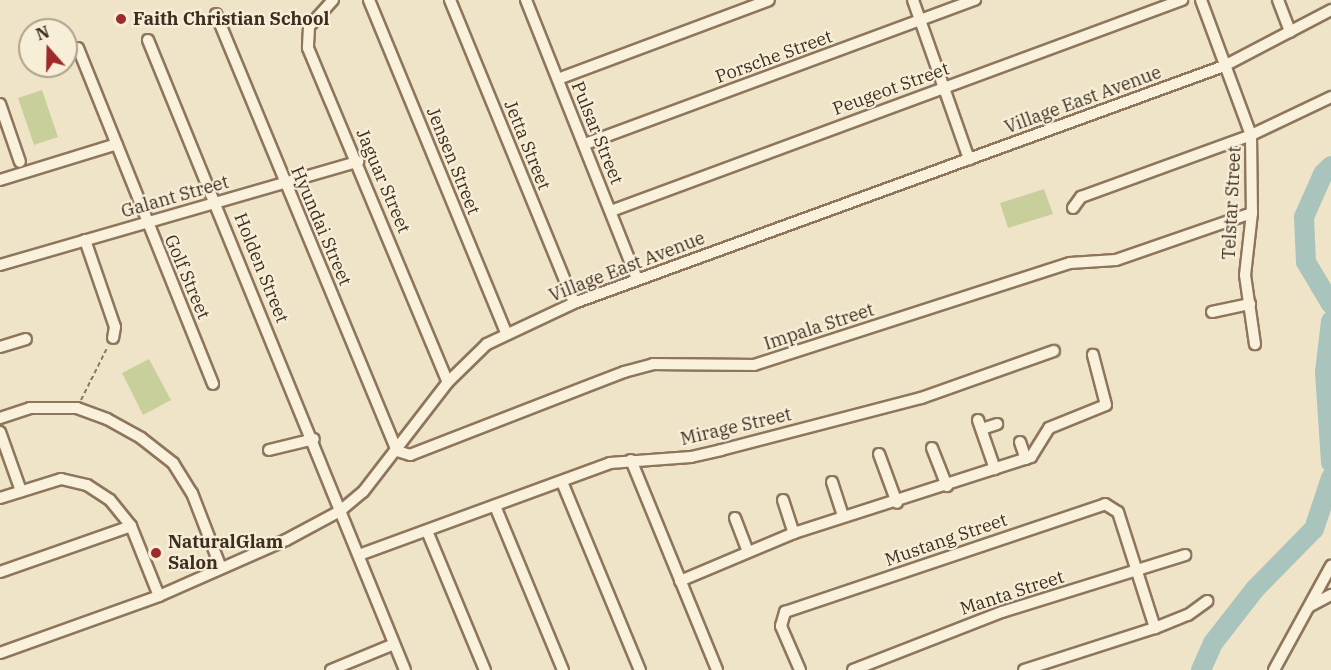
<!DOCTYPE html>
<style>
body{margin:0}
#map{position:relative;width:1331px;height:670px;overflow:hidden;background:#f0e4c8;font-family:"IBM Plex Serif",serif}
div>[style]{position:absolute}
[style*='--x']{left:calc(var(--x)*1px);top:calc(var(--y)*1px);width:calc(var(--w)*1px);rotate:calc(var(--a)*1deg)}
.green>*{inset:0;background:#c9cf9b}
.river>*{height:20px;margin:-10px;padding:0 10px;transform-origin:10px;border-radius:10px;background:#a9c4bc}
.path>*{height:2px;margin-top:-1px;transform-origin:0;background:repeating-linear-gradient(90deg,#8d765c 0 4.5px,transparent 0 7.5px)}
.roads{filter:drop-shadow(2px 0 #8d765c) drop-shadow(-2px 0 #8d765c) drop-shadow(0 2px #8d765c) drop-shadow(0 -2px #8d765c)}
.minor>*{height:10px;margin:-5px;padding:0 5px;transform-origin:5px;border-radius:5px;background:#faf1dc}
.dots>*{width:16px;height:16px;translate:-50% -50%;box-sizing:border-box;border:3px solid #f7eed8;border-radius:50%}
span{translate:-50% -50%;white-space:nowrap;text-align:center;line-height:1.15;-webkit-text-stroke:4.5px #f7eed8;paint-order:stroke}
.poi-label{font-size:18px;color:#3d2e20;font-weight:700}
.left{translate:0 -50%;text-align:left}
.street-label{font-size:18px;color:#3d2e20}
.north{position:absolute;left:18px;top:18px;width:60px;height:60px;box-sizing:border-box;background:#f7eed8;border:2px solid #ada18e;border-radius:50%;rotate:340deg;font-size:16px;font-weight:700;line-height:24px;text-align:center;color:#3d2e20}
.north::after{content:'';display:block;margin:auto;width:21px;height:27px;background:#9e2a2b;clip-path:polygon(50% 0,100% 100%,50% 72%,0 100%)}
</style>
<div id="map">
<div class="green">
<i style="clip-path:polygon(42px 90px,58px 137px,34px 145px,18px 98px)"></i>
<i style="clip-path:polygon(1044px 189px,1053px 214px,1008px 228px,1000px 203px)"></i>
<i style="clip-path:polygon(149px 359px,171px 400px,143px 415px,122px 373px)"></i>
</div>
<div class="river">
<i style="--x:1331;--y:166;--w:11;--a:135"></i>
<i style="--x:1323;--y:174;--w:47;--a:113.8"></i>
<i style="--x:1304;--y:217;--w:45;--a:87.5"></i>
<i style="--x:1306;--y:262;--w:49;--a:59.2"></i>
<i style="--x:1331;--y:321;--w:51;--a:96.7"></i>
<i style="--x:1325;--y:372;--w:91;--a:86.2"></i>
<i style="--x:1201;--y:670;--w:30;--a:-66"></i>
<i style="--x:1213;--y:643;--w:68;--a:-52.1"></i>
<i style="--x:1255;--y:589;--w:84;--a:-45.5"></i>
<i style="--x:1314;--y:529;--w:54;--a:-71.6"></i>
</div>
<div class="path">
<i style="--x:81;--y:400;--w:60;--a:-63.4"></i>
</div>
<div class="roads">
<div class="minor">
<i style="--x:333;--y:0;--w:36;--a:132"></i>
<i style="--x:309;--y:27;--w:21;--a:93"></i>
<i style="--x:308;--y:48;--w:362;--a:67.3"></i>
<i style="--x:369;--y:0;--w:361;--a:67.6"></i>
<i style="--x:450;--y:0;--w:327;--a:67.7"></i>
<i style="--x:526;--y:0;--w:300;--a:68.3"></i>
<i style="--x:913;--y:0;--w:169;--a:70.6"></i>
<i style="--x:1201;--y:0;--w:144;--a:69.7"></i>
<i style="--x:1251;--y:135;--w:78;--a:89.3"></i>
<i style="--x:1252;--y:213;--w:62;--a:96.4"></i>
<i style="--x:1245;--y:275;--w:70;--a:81.8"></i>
<i style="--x:1278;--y:0;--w:34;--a:69"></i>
<i style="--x:216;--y:14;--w:473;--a:67.5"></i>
<i style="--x:397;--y:451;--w:14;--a:17"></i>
<i style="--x:410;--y:455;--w:230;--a:-21.2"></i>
<i style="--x:624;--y:372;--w:30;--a:-15"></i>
<i style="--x:653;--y:364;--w:101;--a:0.6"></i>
<i style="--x:754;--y:365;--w:332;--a:-17.9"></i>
<i style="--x:1070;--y:263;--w:46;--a:-3.7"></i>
<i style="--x:1116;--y:260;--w:144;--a:-19.1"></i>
<i style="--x:148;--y:40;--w:680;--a:67.81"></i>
<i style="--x:78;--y:48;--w:362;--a:68.1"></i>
<i style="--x:558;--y:79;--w:225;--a:-20.5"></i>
<i style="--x:0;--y:104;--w:61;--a:71"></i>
<i style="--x:585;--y:144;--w:416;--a:-20.3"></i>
<i style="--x:0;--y:180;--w:122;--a:-17.1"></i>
<i style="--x:1073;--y:208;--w:14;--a:-54"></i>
<i style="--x:1081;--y:197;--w:181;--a:-20"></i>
<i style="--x:1251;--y:135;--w:89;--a:-25.4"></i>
<i style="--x:611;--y:211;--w:609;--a:-20.28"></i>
<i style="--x:85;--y:240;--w:92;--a:71"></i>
<i style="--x:115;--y:327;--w:11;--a:100"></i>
<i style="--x:0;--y:265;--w:373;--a:-16.1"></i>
<i style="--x:1212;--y:312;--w:39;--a:-12"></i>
<i style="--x:0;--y:347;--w:27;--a:-17"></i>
<i style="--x:0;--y:418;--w:32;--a:-18"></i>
<i style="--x:30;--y:408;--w:47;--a:0"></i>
<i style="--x:77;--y:408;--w:32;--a:20"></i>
<i style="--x:107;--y:419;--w:39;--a:29"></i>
<i style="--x:141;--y:438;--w:41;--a:38"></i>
<i style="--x:173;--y:463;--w:36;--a:58"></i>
<i style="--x:192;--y:493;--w:80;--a:68.9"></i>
<i style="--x:978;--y:420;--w:52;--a:70.9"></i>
<i style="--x:982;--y:429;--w:16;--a:-18"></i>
<i style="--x:0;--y:432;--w:63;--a:70.4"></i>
<i style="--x:1020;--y:442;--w:18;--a:71"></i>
<i style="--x:932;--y:448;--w:41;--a:68.5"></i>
<i style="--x:269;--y:450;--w:46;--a:-13.7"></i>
<i style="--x:879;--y:454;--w:52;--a:69.8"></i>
<i style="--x:631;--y:460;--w:227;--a:67.7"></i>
<i style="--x:562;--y:482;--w:204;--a:67.5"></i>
<i style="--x:832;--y:482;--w:36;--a:72"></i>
<i style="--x:0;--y:498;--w:64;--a:-17.3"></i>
<i style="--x:61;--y:479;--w:27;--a:13"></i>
<i style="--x:87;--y:485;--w:27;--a:33"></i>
<i style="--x:110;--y:500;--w:33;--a:51"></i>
<i style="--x:131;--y:526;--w:75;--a:68.2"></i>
<i style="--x:783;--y:500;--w:35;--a:72"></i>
<i style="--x:495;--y:506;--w:178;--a:67.5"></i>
<i style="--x:735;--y:518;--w:34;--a:69"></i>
<i style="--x:427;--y:531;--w:151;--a:67.4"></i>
<i style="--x:359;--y:555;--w:267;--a:-20.1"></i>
<i style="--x:610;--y:463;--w:81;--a:-4.2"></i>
<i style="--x:691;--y:457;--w:31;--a:-13"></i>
<i style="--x:721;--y:450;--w:207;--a:-14.6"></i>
<i style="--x:921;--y:398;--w:141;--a:-19.5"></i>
<i style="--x:0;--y:572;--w:139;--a:-19.3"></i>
<i style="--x:680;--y:581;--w:124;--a:-22.8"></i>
<i style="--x:794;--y:533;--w:249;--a:-17.8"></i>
<i style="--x:1031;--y:457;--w:34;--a:-58"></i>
<i style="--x:1049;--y:428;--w:61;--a:-22"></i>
<i style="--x:1106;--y:405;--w:52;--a:-104.6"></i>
<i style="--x:1310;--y:606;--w:24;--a:-28"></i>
<i style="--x:0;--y:653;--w:169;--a:-19.7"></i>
<i style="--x:159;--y:596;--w:139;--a:-23.8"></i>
<i style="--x:286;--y:540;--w:61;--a:-28.2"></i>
<i style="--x:340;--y:511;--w:30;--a:-40"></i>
<i style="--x:363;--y:492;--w:139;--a:-52.3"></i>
<i style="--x:448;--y:382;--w:54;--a:-44.3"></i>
<i style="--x:487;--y:344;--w:96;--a:-25.2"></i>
<i style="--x:574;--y:303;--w:692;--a:-20.03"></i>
<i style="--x:1224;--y:66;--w:121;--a:-27.6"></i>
<i style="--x:331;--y:670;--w:68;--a:-22.4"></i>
<i style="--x:800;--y:670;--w:48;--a:-113.4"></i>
<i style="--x:781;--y:626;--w:15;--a:-74"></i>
<i style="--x:785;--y:612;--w:338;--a:-18.6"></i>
<i style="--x:1105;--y:504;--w:15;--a:32"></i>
<i style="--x:1118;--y:512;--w:122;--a:72.3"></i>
<i style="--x:853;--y:670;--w:160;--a:-21.3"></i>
<i style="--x:1002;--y:612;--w:192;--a:-17.3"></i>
<i style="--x:1024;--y:670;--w:138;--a:-17.8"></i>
<i style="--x:1155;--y:628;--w:35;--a:-22"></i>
<i style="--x:1188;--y:615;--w:24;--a:-36"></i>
<i style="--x:1274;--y:670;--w:119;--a:-61.3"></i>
</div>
</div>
<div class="dots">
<i style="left:121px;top:19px;background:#9e2a2b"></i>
<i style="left:156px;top:553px;background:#9e2a2b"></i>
</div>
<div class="poi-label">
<span class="left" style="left:133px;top:19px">Faith Christian School</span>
<span class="left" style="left:168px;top:553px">NaturalGlam<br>Salon</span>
</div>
<div class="street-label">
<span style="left:774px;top:57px;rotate:-20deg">Porsche Street</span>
<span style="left:891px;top:89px;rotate:-20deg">Peugeot Street</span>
<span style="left:1083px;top:100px;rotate:-20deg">Village East Avenue</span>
<span style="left:597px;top:133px;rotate:68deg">Pulsar Street</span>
<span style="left:527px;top:145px;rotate:68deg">Jetta Street</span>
<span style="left:453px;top:161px;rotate:68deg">Jensen Street</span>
<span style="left:383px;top:181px;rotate:67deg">Jaguar Street</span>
<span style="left:175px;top:197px;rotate:-16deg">Galant Street</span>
<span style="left:1232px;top:203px;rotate:-87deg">Telstar Street</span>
<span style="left:321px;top:226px;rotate:67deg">Hyundai Street</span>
<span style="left:627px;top:267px;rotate:-21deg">Village East Avenue</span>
<span style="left:261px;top:268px;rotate:68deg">Holden Street</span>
<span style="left:187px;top:277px;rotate:67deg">Golf Street</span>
<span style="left:819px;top:327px;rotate:-18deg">Impala Street</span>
<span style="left:736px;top:427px;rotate:-13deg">Mirage Street</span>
<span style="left:946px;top:540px;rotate:-19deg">Mustang Street</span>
<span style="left:1012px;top:593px;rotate:-18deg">Manta Street</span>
</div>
<div class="north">N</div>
</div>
